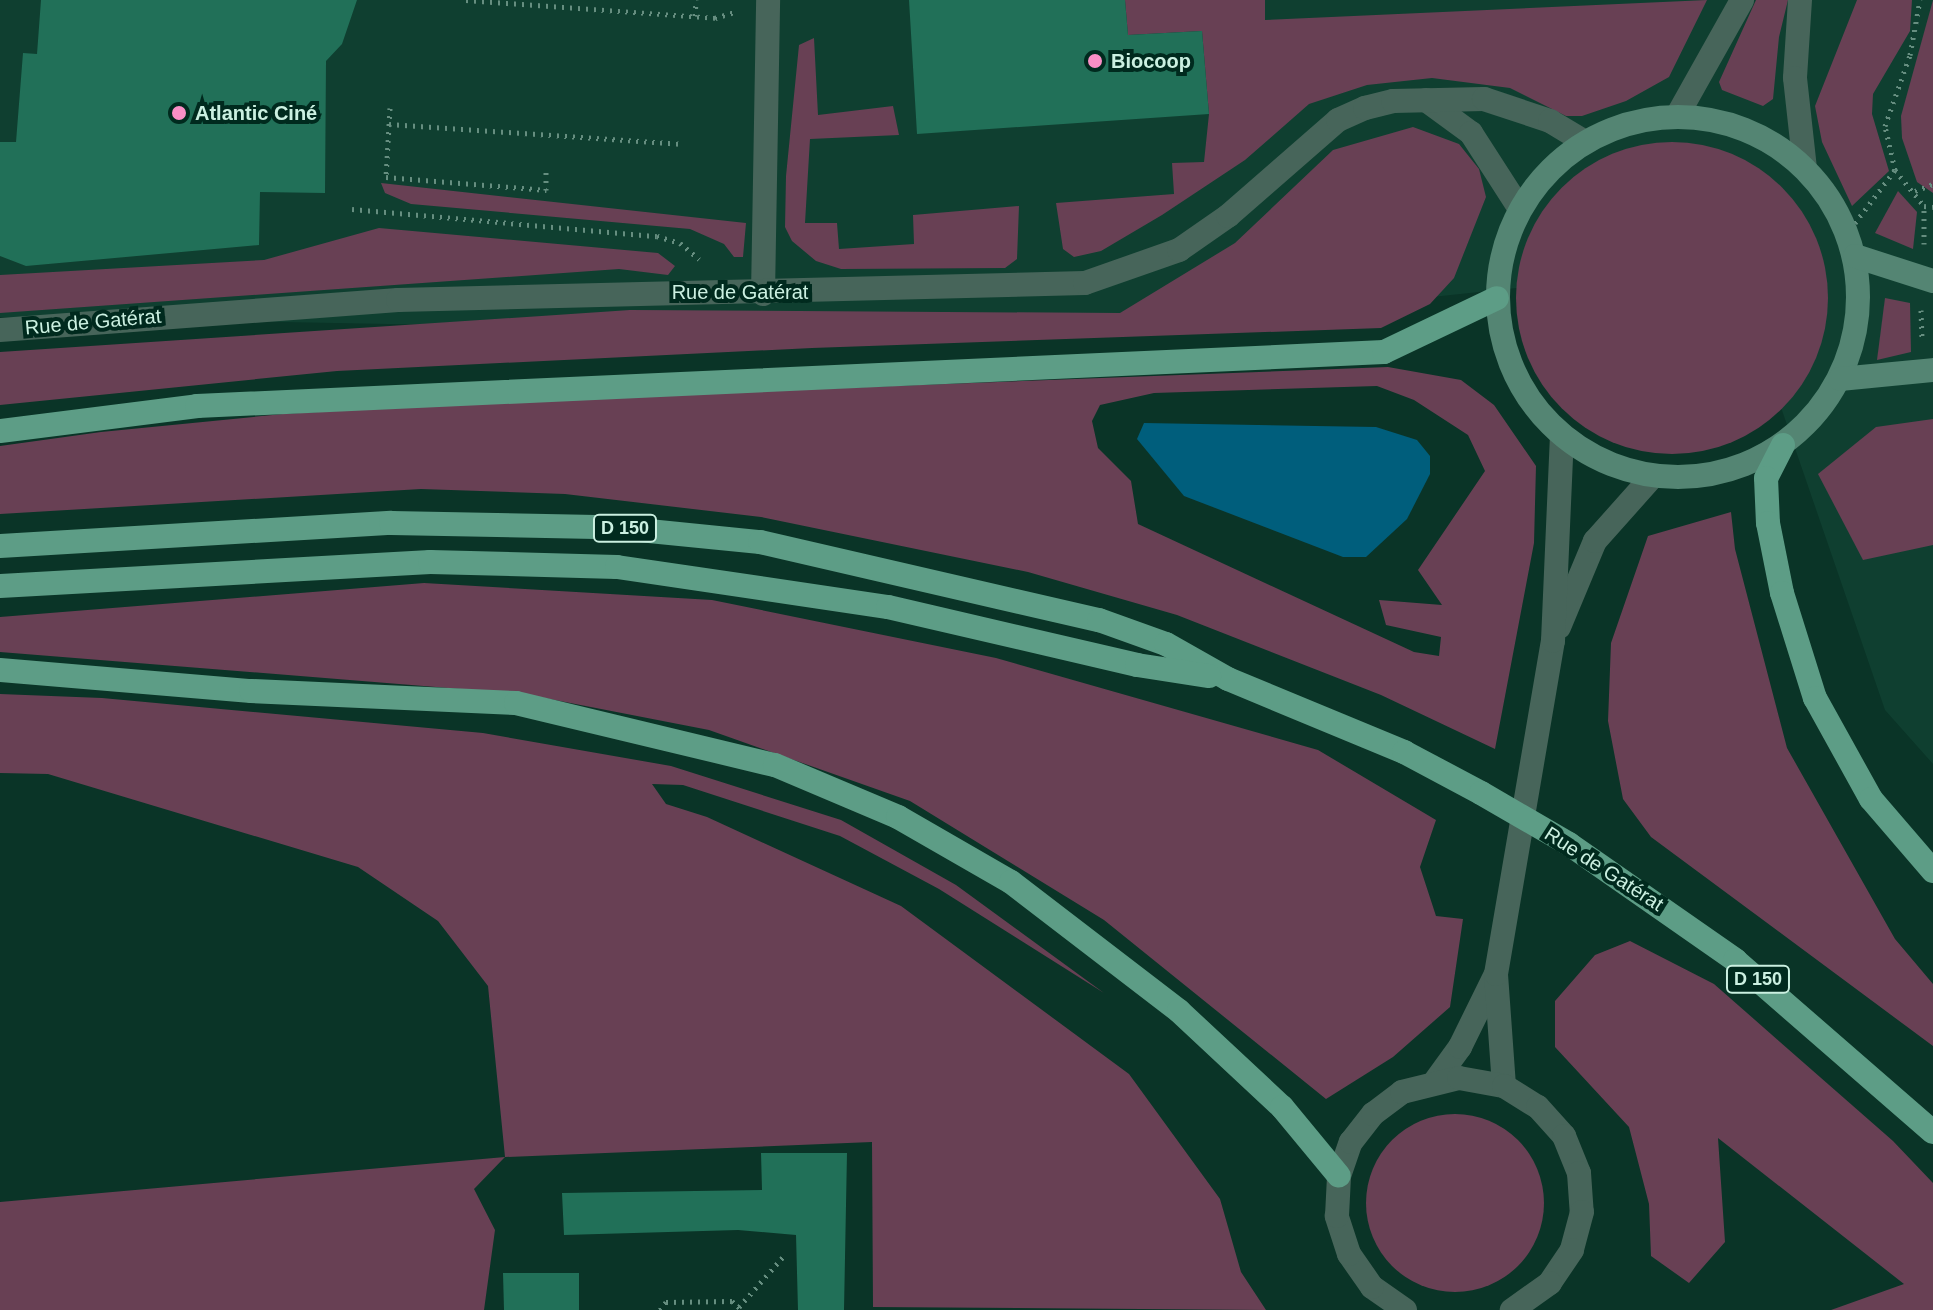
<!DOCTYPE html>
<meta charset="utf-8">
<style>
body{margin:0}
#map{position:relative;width:1933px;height:1310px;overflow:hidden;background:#0a3427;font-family:Arial,sans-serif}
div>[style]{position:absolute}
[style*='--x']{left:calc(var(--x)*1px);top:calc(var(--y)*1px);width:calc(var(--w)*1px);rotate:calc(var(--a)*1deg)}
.built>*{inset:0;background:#0f3f30}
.green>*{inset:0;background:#684054}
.round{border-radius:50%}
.water>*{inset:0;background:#005e7c}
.building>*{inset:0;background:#217058}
.path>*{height:5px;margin-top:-2.5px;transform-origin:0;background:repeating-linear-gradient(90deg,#668e80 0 2px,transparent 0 8px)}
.street>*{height:24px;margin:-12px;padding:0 12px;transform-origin:12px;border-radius:12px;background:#47655a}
.secondary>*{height:24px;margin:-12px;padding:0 12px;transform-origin:12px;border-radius:12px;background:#548573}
.secondary>.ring{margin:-12px;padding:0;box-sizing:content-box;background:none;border:24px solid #548573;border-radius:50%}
.primary>*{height:24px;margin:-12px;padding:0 12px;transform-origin:12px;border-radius:12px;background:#5d9d86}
.primary-bridge>*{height:24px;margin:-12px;padding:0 12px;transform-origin:12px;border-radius:12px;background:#5d9d86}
.dots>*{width:22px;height:22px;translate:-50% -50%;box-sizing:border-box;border:4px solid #002a1e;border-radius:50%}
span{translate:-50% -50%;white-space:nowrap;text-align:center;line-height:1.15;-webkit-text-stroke:8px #002a1e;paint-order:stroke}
.shield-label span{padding:2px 6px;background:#002a1e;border:2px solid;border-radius:6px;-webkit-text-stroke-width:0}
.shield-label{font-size:18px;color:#cbf0e1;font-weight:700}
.poi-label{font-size:20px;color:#cbf0e1;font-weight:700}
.left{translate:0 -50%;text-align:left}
.street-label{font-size:20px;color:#cbf0e1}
</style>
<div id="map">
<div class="built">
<i style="clip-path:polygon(0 0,1933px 0,1933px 764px,1885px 710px,1732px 265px,1170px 325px,718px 330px,0 317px)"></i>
</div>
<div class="green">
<i style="clip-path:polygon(1125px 0,1265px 0,1265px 20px,1707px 0,1669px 77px,1626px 101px,1582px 116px,1566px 116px,1510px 88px,1432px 78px,1367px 85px,1309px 104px,1245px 160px,1162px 215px,1101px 251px,1074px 257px,1063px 249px,1056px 203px,1174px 194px,1172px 163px,1204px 162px,1209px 114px,1202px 31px,1128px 35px)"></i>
<i style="clip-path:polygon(1756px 0,1788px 0,1779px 37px,1773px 99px,1763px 106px,1722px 90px,1719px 82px)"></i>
<i style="clip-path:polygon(1857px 0,1912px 0,1910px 31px,1873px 94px,1872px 114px,1889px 171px,1852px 206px,1822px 142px,1815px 106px)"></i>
<i style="clip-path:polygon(1933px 0,1933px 193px,1917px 182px,1902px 138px,1901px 116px)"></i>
<i style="clip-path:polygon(814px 38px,818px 115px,893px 106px,899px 135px,810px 139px,805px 223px,837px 223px,839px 249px,914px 244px,913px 215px,1019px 206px,1017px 259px,1005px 268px,841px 269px,816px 261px,792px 241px,785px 227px,786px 176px,799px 45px)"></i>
<i style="clip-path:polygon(1413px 127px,1459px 144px,1479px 169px,1486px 197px,1454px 278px,1430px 304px,1381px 328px,812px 348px,337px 371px,0 405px,0 352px,630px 310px,1120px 313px,1235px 243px,1333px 150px)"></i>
<i class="round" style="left:1516px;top:142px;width:312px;height:312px"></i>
<i style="clip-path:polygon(381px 183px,746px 223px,743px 257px,734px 257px,724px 244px,690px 229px,411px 204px,385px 193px)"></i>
<i style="clip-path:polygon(1898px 191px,1917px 212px,1913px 249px,1875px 233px)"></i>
<i style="clip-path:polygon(379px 228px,658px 253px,675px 266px,668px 275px,619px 269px,0 313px,0 275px,264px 260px)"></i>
<i style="clip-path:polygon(1885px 298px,1910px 303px,1911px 352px,1877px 360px)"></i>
<i style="clip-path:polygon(evenodd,1388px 367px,1461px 380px,1494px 405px,1536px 466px,1534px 543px,1495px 749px,1381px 695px,1177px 615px,1028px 572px,761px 517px,565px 494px,421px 489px,0 514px,0 446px,101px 432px,283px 414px,530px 400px,1388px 367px,1377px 386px,1414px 400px,1468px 435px,1485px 471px,1418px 570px,1442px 605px,1379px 600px,1386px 625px,1441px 637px,1439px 656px,1414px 652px,1138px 524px,1131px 481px,1098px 448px,1092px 421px,1100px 405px,1154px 393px,1377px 386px)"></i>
<i style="clip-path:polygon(1933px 419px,1933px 545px,1863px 560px,1818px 474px,1876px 427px)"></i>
<i style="clip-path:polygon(1731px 512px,1735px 549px,1787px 748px,1895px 939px,1933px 984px,1933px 1046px,1651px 837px,1623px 799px,1608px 721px,1611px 643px,1648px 536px)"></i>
<i style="clip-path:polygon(424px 583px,712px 600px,996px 658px,1318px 750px,1436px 820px,1420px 867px,1436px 916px,1463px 919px,1450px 1007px,1393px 1057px,1326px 1099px,1104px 920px,910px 801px,709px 730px,524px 694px,0 652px,0 617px)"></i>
<i style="clip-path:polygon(0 694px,102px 698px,483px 733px,671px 766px,841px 820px,956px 885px,1104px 993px,939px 889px,840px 836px,683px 785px,652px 784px,666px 804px,707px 817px,901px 906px,1129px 1074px,1220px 1199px,1241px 1272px,1266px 1310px,873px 1307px,872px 1142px,505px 1157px,474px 1189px,495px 1230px,484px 1310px,0 1310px,0 1202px,505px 1157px,488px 986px,438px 921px,358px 867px,48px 774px,0 773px)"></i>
<i style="clip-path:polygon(1630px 941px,1714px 984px,1893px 1141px,1933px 1183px,1933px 1310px,1831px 1310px,1904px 1284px,1718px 1138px,1725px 1242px,1689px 1283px,1651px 1256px,1649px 1204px,1629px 1127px,1555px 1047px,1555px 1001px,1595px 955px)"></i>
<i class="round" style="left:1366px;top:1114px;width:178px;height:178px"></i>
</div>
<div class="water">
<i style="clip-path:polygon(1144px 423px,1376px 427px,1417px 440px,1430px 456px,1430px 474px,1407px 519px,1366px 557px,1343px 557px,1184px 496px,1137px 439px)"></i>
</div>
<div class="building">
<i style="clip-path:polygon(41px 0,357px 0,342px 44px,326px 61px,325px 193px,260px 192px,259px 245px,26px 266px,0 256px,0 142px,16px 142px,23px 53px,37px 54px)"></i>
<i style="clip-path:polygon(909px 0,1125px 0,1128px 35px,1202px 31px,1209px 114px,917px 134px)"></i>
<i style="clip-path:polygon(761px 1153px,847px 1153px,844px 1310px,798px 1310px,796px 1235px,738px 1230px,564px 1235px,562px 1193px,762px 1190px)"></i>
<i style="clip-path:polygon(503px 1273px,579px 1273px,579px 1310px,504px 1310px)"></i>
</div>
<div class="path">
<i style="--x:466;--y:0;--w:250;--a:4.1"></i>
<i style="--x:715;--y:18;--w:21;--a:-17"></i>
<i style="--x:695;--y:16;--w:16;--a:-86"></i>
<i style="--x:390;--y:108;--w:69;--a:93.3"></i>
<i style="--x:386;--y:177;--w:161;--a:4.6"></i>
<i style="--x:546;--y:190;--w:20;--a:-90"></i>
<i style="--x:389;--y:124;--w:295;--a:3.9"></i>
<i style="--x:1895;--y:170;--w:46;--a:51.1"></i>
<i style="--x:1915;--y:191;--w:19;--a:-21"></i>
<i style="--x:352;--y:209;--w:306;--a:5.1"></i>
<i style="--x:657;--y:236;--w:24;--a:17"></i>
<i style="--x:680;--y:243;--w:25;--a:40"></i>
<i style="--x:1855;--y:223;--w:66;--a:-53"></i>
<i style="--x:1895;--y:170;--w:45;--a:-102.8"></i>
<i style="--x:1885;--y:126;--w:75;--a:-70.6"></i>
<i style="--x:1910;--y:55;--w:56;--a:-79.7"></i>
<i style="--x:1924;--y:244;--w:38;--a:-90"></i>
<i style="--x:1924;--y:206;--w:9;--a:6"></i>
<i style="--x:1921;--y:310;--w:30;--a:88"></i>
<i style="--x:739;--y:1307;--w:67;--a:-48.7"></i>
<i style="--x:660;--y:1310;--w:10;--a:-53"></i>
<i style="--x:666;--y:1302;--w:66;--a:-0.9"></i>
<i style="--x:732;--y:1301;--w:13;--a:42"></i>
</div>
<div class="street">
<i style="--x:1800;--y:0;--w:78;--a:93.7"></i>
<i style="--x:1795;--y:78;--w:91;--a:83.7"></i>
<i style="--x:1426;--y:100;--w:56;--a:36.3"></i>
<i style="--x:1471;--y:133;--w:90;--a:57.2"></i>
<i style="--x:1677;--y:116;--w:133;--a:-60.7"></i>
<i style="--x:763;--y:294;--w:294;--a:-89"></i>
<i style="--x:0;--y:330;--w:399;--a:-4.3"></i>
<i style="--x:398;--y:300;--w:687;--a:-1.42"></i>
<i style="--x:1085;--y:283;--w:100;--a:-19.3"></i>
<i style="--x:1179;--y:250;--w:60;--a:-34.8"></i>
<i style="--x:1228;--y:216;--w:146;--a:-41.1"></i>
<i style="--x:1338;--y:120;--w:30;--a:-24"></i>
<i style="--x:1365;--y:108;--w:29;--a:-14"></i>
<i style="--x:1393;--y:101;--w:91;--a:-1.3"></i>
<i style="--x:1484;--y:99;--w:70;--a:18.4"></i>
<i style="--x:1550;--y:121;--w:41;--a:31"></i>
<i style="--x:1559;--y:627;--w:93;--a:-67.3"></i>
<i style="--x:1595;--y:541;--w:87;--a:-48.3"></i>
<i style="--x:1436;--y:1080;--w:41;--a:-54"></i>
<i style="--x:1460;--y:1047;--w:79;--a:-63.8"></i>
<i style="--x:1504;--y:1086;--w:112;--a:-94.1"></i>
<i style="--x:1496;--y:974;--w:338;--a:-80.3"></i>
<i style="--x:1553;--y:641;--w:206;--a:-87.5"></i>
<i style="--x:1405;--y:1310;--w:40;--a:-145.1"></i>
<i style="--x:1372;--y:1287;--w:40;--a:-124.9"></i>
<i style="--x:1349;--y:1254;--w:40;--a:-108"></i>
<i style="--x:1337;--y:1216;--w:40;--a:-87.1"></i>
<i style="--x:1339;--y:1176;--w:36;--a:-71"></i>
<i style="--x:1351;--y:1142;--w:36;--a:-52"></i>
<i style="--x:1373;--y:1114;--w:36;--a:-37"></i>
<i style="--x:1402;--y:1092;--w:59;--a:-13.8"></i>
<i style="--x:1459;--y:1078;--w:46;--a:10.1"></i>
<i style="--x:1504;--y:1086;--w:40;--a:32"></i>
<i style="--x:1538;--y:1107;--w:39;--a:48"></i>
<i style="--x:1564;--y:1136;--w:40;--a:68"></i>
<i style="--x:1579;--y:1173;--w:39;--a:86"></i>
<i style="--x:1582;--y:1212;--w:39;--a:105"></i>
<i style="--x:1572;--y:1250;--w:40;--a:124"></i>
<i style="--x:1550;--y:1283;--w:47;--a:144.6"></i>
</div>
<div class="secondary">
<i class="ring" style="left:1498px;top:117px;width:336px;height:336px"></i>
<i style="--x:1855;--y:256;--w:82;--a:17.8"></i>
<i style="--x:1840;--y:379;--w:93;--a:-5.5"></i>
</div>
<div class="primary">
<i style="--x:0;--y:431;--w:199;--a:-7.2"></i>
<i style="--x:197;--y:406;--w:1188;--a:-2.6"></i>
<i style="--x:1384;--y:352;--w:125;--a:-25.5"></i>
<i style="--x:1783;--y:445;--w:37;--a:117"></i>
<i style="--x:1766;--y:478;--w:45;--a:87.5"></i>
<i style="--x:1768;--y:523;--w:71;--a:78.7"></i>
<i style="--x:1782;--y:593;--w:110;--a:72.6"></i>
<i style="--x:1815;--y:698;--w:115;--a:61"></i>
<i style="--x:1871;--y:799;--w:95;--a:49.3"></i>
<i style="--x:0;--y:546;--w:392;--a:-3.4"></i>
<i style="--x:391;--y:523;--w:218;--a:1.1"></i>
<i style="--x:609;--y:527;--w:152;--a:5.7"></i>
<i style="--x:760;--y:542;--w:348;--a:13"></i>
<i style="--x:1099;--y:620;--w:71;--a:19.7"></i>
<i style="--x:1166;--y:644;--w:71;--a:29.4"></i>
<i style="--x:1228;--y:679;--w:191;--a:22.5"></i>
<i style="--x:1404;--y:752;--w:87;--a:28"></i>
<i style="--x:0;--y:586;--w:431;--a:-3.2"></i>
<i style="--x:430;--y:562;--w:187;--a:1.5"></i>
<i style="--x:617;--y:567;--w:274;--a:8.4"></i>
<i style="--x:888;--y:607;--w:256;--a:13.1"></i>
<i style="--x:1137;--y:665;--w:73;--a:8.7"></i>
<i style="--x:0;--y:670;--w:252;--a:4.8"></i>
<i style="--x:251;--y:691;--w:265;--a:2.6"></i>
<i style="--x:516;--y:703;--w:266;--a:13.5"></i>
<i style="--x:775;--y:765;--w:134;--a:22.9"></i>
<i style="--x:898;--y:817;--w:130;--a:29.9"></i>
<i style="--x:1011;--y:882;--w:212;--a:37.5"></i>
<i style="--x:1179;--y:1011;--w:141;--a:43"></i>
<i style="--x:1282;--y:1107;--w:89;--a:50.4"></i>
<i style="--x:1569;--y:844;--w:203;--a:34.9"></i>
<i style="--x:1735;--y:960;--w:262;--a:41"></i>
</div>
<div class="primary-bridge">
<i style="--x:1481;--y:793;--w:102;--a:30.1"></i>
</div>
<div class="dots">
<i style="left:1095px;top:61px;background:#fa8fc6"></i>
<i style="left:179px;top:113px;background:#fa8fc6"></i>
</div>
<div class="shield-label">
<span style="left:625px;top:528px">D 150</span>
<span style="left:1758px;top:979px">D 150</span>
</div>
<div class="poi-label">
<span class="left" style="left:1111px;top:61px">Biocoop</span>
<span class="left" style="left:195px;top:113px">Atlantic Ciné</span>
</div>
<div class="street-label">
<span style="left:740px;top:292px">Rue de Gatérat</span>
<span style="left:93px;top:322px;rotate:-5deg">Rue de Gatérat</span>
<span style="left:1604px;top:869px;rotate:33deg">Rue de Gatérat</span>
</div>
</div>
